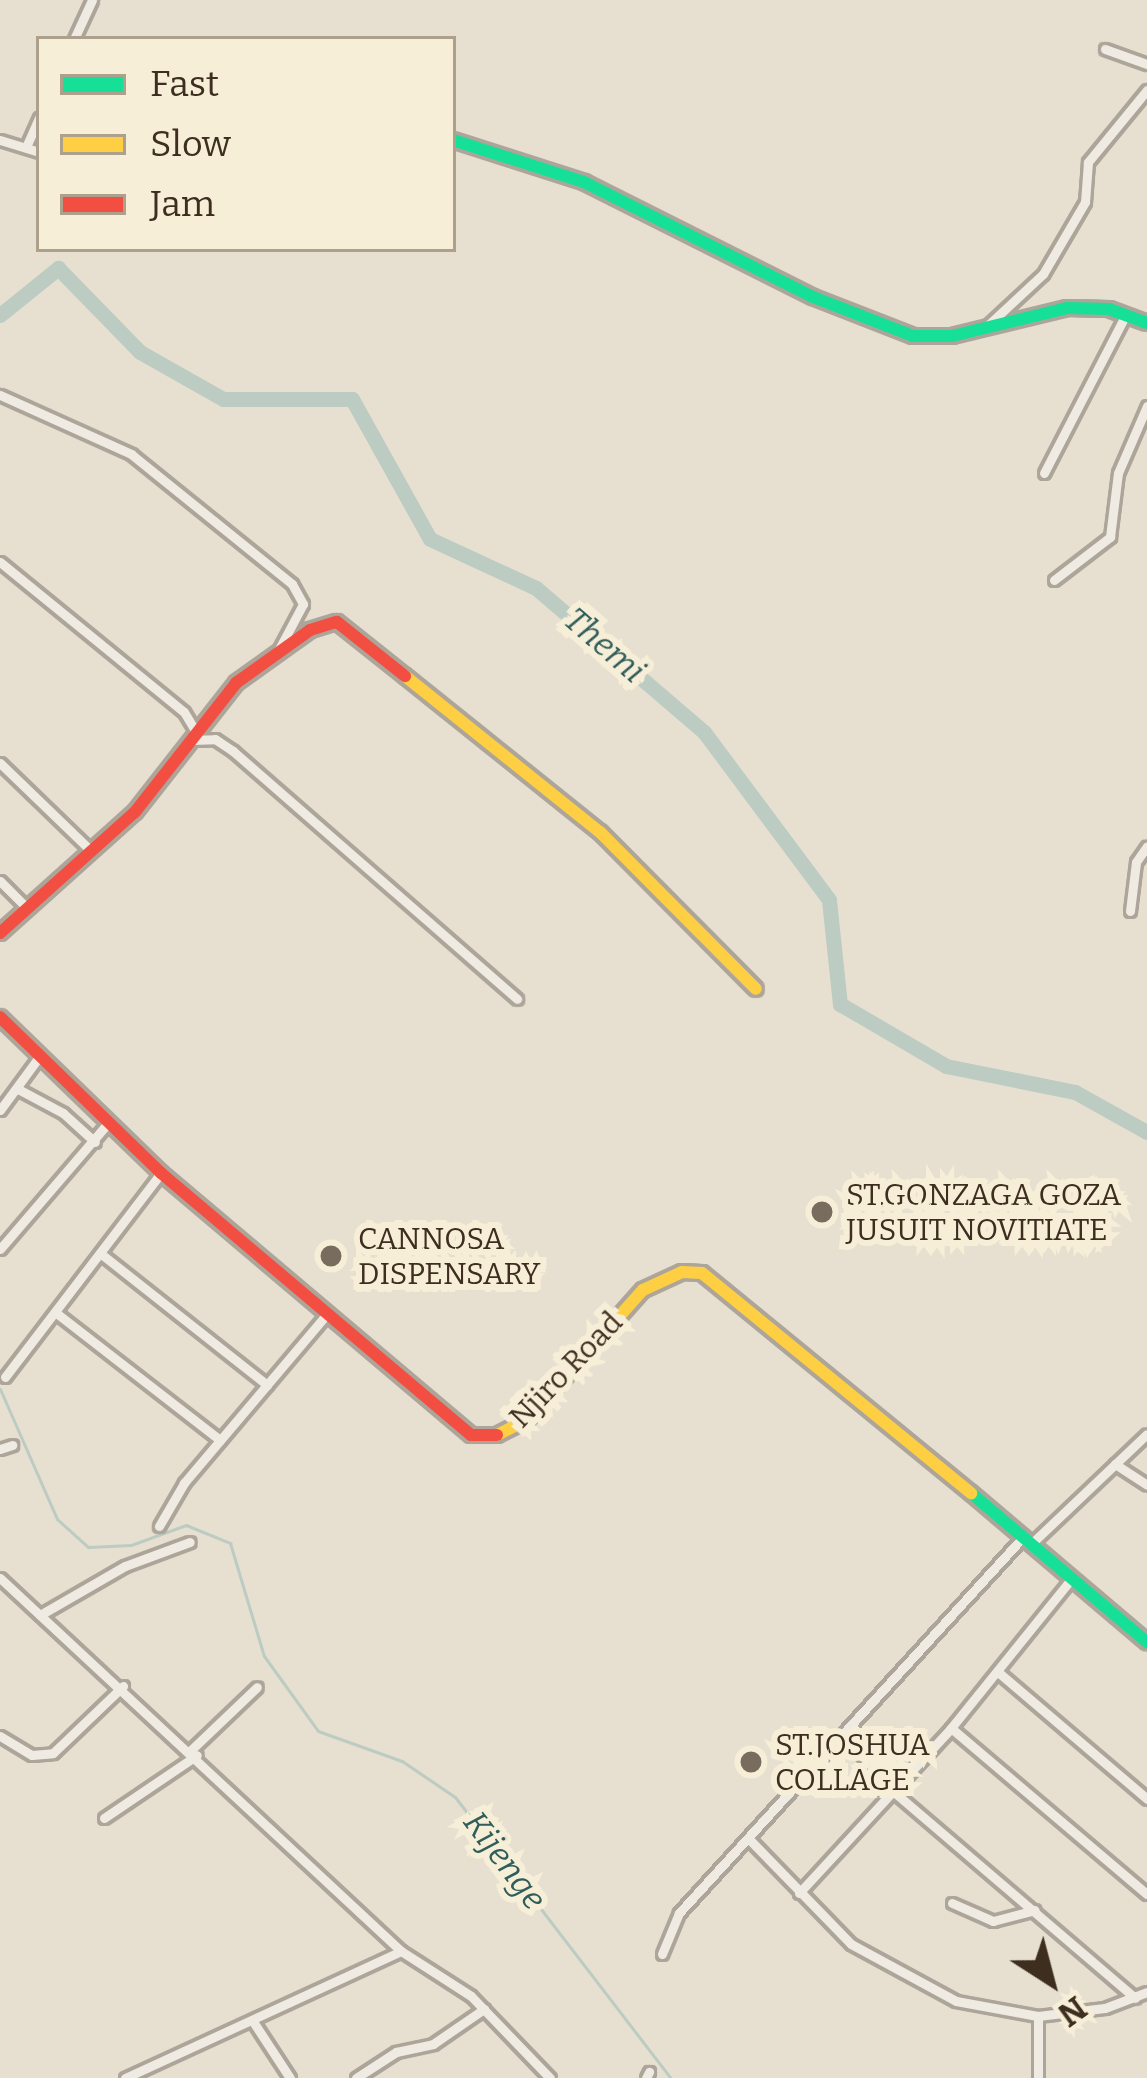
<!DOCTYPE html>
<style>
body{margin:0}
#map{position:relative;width:1147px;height:2078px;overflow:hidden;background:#e7e0d1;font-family:Bitter,serif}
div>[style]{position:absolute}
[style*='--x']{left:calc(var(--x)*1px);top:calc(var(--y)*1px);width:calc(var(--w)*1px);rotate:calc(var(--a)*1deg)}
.stream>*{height:3px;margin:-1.5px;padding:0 1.5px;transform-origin:1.5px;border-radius:1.5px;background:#bcccc2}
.river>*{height:15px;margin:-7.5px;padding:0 7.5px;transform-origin:7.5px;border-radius:7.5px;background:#bcccc2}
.roads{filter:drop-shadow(3px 0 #ada599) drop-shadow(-3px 0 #ada599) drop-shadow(0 3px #ada599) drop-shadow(0 -3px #ada599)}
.street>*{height:9px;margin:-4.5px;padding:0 4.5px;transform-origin:4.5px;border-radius:4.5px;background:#efebe3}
.fast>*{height:12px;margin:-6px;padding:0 6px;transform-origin:6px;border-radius:6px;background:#16e098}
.slow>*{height:12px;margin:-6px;padding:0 6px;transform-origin:6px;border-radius:6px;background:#ffcf43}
.jam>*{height:12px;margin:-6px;padding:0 6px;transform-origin:6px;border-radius:6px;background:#f24e42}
.dots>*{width:33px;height:33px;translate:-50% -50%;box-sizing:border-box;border:6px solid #f7eed8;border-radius:50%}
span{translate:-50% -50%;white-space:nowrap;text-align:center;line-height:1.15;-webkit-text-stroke:12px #f7eed8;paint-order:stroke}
.poi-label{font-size:30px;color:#3d2e20}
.left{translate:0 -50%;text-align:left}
.street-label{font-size:30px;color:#3d2e20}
.water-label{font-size:33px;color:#2f5d5a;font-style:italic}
.legend{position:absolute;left:36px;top:36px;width:420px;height:216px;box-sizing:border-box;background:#f7eed8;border:3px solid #ada18e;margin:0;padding:15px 21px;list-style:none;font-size:36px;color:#3d2e20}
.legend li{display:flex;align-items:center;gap:24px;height:60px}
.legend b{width:60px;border:3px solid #ada18e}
.north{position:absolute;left:991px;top:1922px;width:120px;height:120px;-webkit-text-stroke:9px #f7eed8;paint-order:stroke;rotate:144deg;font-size:33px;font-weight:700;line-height:48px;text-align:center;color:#3d2e20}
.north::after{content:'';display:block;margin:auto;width:42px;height:54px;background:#3d2e20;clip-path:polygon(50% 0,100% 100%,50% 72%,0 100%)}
</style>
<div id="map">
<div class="stream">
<i style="--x:0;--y:1389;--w:142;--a:66.3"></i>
<i style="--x:57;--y:1519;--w:42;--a:42.1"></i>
<i style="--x:88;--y:1547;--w:43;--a:-2.7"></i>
<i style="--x:131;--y:1545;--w:59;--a:-20"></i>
<i style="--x:186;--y:1525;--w:48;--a:22.2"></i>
<i style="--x:230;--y:1543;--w:118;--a:73.3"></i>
<i style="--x:264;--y:1656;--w:92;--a:54.2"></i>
<i style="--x:318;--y:1731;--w:89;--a:19.7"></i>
<i style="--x:402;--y:1761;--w:64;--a:34.2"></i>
<i style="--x:455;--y:1797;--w:354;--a:52.5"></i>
</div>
<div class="river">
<i style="--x:0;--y:315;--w:75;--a:-39"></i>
<i style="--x:58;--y:268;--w:117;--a:45.7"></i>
<i style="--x:140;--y:352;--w:95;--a:29.5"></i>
<i style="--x:223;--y:399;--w:129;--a:0"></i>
<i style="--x:352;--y:399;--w:160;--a:60.9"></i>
<i style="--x:430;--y:539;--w:117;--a:24.8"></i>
<i style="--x:536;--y:588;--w:221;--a:40.6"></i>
<i style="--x:704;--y:732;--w:209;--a:53.3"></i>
<i style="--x:829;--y:900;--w:105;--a:84"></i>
<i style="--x:840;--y:1004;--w:123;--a:30.3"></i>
<i style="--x:946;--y:1066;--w:132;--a:11.4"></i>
<i style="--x:1075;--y:1092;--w:82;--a:29.1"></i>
</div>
<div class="roads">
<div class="street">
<i style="--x:74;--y:39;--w:43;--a:-65.2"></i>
<i style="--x:1105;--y:49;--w:45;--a:19.7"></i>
<i style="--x:0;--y:140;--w:41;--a:17.1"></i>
<i style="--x:26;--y:147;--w:32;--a:-66"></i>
<i style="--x:987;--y:326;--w:76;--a:-42.9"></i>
<i style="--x:1043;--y:274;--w:83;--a:-59.7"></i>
<i style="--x:1085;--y:202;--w:40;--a:-85.7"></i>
<i style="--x:1088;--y:162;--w:93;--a:-50.7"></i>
<i style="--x:0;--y:395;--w:144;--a:24.2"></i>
<i style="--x:131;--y:454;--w:207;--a:38.9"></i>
<i style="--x:292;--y:584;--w:23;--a:61"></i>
<i style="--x:303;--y:604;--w:53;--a:118"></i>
<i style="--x:1044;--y:473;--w:177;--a:-62.7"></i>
<i style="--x:0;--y:562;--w:237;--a:39.2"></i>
<i style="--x:184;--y:712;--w:26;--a:59"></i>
<i style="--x:1054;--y:580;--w:71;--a:-37.5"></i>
<i style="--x:1110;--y:537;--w:64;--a:-82.9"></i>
<i style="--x:1118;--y:473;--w:73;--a:-66.6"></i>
<i style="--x:191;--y:740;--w:24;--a:-2"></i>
<i style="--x:215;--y:739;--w:22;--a:34"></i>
<i style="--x:233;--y:751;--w:377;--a:41.1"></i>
<i style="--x:0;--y:763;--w:121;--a:44"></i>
<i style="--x:0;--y:881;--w:37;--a:45"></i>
<i style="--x:1130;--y:911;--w:49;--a:-83"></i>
<i style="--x:1136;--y:862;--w:19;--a:-55"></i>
<i style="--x:18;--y:1089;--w:51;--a:28.1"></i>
<i style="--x:63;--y:1113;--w:43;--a:42.2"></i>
<i style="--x:0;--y:1110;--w:66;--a:-53.7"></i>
<i style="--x:0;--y:1249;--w:166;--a:-49.4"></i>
<i style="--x:100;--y:1253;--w:213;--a:38.3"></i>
<i style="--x:55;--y:1312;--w:209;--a:37.8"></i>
<i style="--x:5;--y:1377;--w:257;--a:-52.6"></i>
<i style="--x:0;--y:1449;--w:13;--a:-18"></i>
<i style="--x:1115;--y:1464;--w:38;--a:33"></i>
<i style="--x:159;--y:1526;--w:50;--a:-59.8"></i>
<i style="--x:184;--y:1483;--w:219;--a:-49.8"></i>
<i style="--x:1032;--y:1543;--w:158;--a:-43.5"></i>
<i style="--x:0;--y:1578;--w:548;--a:42.93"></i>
<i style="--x:40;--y:1615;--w:98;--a:-30"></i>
<i style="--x:125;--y:1566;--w:69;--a:-20.3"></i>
<i style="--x:998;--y:1672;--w:196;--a:40.4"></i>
<i style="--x:951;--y:1728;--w:257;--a:40.3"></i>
<i style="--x:0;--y:1736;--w:37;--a:31"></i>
<i style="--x:32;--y:1755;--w:21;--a:-5"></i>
<i style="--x:53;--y:1753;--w:97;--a:-43.7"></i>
<i style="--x:845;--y:1736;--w:74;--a:48.8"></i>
<i style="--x:894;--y:1792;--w:317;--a:40.5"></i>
<i style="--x:191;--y:1750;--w:91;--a:-43.7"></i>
<i style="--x:104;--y:1818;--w:112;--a:-34.1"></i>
<i style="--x:748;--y:1838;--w:148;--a:45.8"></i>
<i style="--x:851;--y:1944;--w:119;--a:28.5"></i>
<i style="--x:956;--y:2001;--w:83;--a:10.4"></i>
<i style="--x:1038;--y:2016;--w:67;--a:-6.8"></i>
<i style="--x:1105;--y:2008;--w:45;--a:-20.9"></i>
<i style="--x:799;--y:1893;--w:224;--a:-47.3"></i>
<i style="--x:951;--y:1728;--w:193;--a:-51.1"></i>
<i style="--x:952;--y:1903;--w:45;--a:23.7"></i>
<i style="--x:993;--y:1921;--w:43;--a:-14.7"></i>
<i style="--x:662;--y:1954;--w:44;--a:-67.5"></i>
<i style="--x:679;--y:1913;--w:510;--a:-47.54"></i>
<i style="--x:1038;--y:2016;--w:62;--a:90"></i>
<i style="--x:254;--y:2023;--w:66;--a:56.8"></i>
<i style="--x:125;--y:2078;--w:304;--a:-24.7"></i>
<i style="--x:401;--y:1951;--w:83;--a:32.7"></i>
<i style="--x:471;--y:1996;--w:114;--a:46.1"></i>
<i style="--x:356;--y:2078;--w:48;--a:-33"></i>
<i style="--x:396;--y:2052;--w:38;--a:-12"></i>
<i style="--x:433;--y:2044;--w:62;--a:-34.5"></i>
<i style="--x:646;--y:2078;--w:7;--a:-63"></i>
</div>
<div class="fast">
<i style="--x:453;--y:140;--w:138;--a:17.8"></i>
<i style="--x:584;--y:182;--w:256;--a:26.7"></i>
<i style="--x:813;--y:297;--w:107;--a:21.3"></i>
<i style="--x:913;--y:336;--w:39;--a:0"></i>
<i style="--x:952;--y:336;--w:118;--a:-13.7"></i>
<i style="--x:1067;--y:308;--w:42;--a:1.4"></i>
<i style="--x:1109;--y:309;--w:40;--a:20.2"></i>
<i style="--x:971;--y:1493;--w:231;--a:40.3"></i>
</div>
<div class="slow">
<i style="--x:405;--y:676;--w:250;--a:38.7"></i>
<i style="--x:600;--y:832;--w:221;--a:45.2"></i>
<i style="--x:497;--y:1435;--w:34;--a:-27"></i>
<i style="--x:527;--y:1420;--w:174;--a:-48.3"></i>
<i style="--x:643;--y:1290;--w:43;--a:-24.8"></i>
<i style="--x:682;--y:1272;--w:20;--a:3"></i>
<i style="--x:702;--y:1273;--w:348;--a:39.3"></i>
</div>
<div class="jam">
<i style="--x:0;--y:933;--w:181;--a:-41.9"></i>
<i style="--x:135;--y:812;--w:164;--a:-51.9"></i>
<i style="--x:236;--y:683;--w:91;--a:-35.6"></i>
<i style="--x:310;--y:630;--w:28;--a:-17"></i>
<i style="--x:337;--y:622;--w:87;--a:38.5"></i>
<i style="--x:0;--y:1017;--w:224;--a:44.1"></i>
<i style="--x:161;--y:1173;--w:406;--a:40.2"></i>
<i style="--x:471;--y:1435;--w:26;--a:0"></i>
</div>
</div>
<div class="dots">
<i style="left:822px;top:1212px;background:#786c5e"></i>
<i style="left:331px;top:1256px;background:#786c5e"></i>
<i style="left:751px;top:1762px;background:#786c5e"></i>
</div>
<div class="poi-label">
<span class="left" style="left:846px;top:1212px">ST.GONZAGA GOZA<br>JUSUIT NOVITIATE</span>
<span class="left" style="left:358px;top:1256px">CANNOSA<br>DISPENSARY</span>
<span class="left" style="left:775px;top:1762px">ST.JOSHUA<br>COLLAGE</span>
</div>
<div class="street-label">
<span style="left:566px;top:1370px;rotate:-46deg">Njiro Road</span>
</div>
<div class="water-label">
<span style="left:604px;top:646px;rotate:41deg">Themi</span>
<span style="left:504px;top:1861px;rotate:53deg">Kijenge</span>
</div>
<ul class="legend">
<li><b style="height:15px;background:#16e098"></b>Fast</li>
<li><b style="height:15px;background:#ffcf43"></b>Slow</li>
<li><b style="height:15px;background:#f24e42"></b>Jam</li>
</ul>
<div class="north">N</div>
</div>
